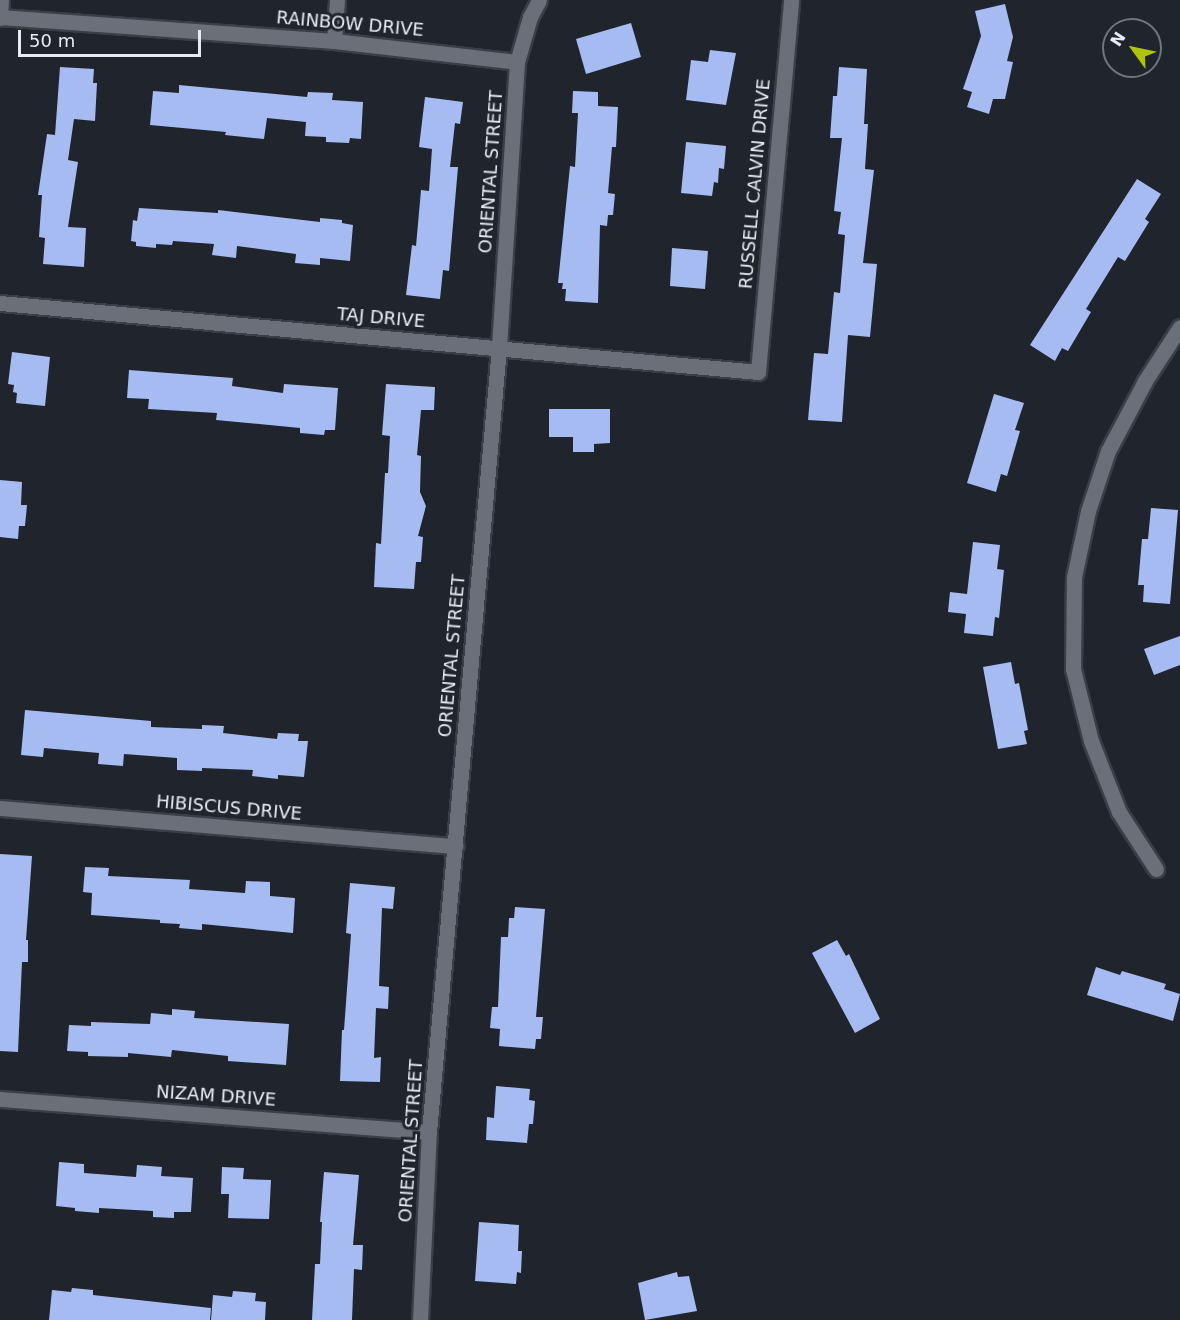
<!DOCTYPE html>
<style>
body{margin:0}
#map{position:relative;width:1180px;height:1320px;overflow:hidden;background:#20242d;font-family:"DejaVu Sans",sans-serif}
div>[style]{position:absolute}
[style*='--x']{left:calc(var(--x)*1px);top:calc(var(--y)*1px);width:calc(var(--w)*1px);rotate:calc(var(--a)*1deg)}
.building>*{inset:0;background:#a6bbf2}
.roads{filter:drop-shadow(2px 0 #3b3e46) drop-shadow(-2px 0 #3b3e46) drop-shadow(0 2px #3b3e46) drop-shadow(0 -2px #3b3e46)}
.minor>*{height:15px;margin:-7.5px;padding:0 7.5px;transform-origin:7.5px;border-radius:7.5px;background:#6a6f7a}
span{translate:-50% -50%;white-space:nowrap;text-align:center;line-height:1.15;-webkit-text-stroke:6px #20242d;paint-order:stroke}
.street-label{font-size:18px;color:#e9ebf2}
.north{position:absolute;left:1102px;top:18px;width:60px;height:60px;box-sizing:border-box;background:#20242d;border:2px solid #70747c;border-radius:50%;rotate:303deg;font-size:16px;font-weight:700;line-height:24px;text-align:center;color:#e9ebf2}
.north::after{content:'';display:block;margin:auto;width:21px;height:27px;background:#aec50a;clip-path:polygon(50% 0,100% 100%,50% 72%,0 100%)}
.scale{position:absolute;left:18px;top:30px;width:183px;height:27px;box-sizing:border-box;border:3px solid #e9ebf2;border-top:0;padding-left:8px;font-size:18px;line-height:21px;white-space:nowrap;color:#e9ebf2;-webkit-text-stroke:4px #20242d;paint-order:stroke}
</style>
<div id="map">
<div class="building">
<i style="clip-path:polygon(1005px 4px,1013px 37px,1007px 61px,1013px 62px,1005px 99px,993px 99px,989px 114px,967px 107px,972px 92px,963px 89px,981px 36px,975px 11px)"></i>
<i style="clip-path:polygon(631px 23px,641px 57px,586px 74px,576px 39px)"></i>
<i style="clip-path:polygon(710px 50px,736px 53px,726px 105px,686px 100px,691px 60px,708px 62px)"></i>
<i style="clip-path:polygon(60px 67px,94px 69px,93px 83px,97px 83px,95px 121px,74px 119px,68px 160px,78px 162px,68px 227px,86px 228px,84px 267px,43px 264px,45px 238px,39px 237px,42px 195px,38px 195px,47px 134px,55px 135px)"></i>
<i style="clip-path:polygon(839px 67px,867px 69px,864px 124px,868px 124px,865px 169px,874px 170px,863px 263px,877px 264px,870px 337px,848px 335px,842px 422px,808px 420px,814px 353px,828px 354px,834px 292px,840px 293px,845px 235px,838px 234px,841px 212px,834px 211px,842px 138px,830px 138px,833px 96px,837px 96px)"></i>
<i style="clip-path:polygon(179px 85px,307px 97px,308px 92px,333px 93px,332px 100px,363px 102px,361px 139px,350px 138px,349px 143px,326px 142px,326px 137px,305px 136px,306px 122px,267px 118px,264px 139px,225px 135px,226px 132px,150px 125px,153px 91px,179px 93px)"></i>
<i style="clip-path:polygon(573px 91px,598px 92px,598px 106px,618px 107px,616px 147px,612px 147px,608px 193px,615px 194px,613px 215px,608px 215px,607px 226px,600px 225px,598px 303px,565px 301px,566px 289px,562px 289px,563px 283px,558px 283px,570px 166px,575px 167px,578px 113px,572px 113px)"></i>
<i style="clip-path:polygon(425px 97px,463px 102px,460px 124px,455px 123px,450px 167px,458px 167px,449px 271px,443px 270px,440px 299px,406px 295px,412px 245px,416px 246px,421px 190px,429px 191px,432px 149px,419px 147px)"></i>
<i style="clip-path:polygon(686px 142px,726px 146px,724px 169px,719px 168px,718px 183px,714px 182px,712px 196px,681px 193px)"></i>
<i style="clip-path:polygon(1137px 179px,1161px 194px,1145px 219px,1149px 222px,1125px 261px,1118px 257px,1086px 309px,1091px 312px,1068px 351px,1062px 348px,1055px 361px,1030px 345px)"></i>
<i style="clip-path:polygon(139px 208px,218px 213px,218px 210px,320px 222px,320px 218px,342px 220px,342px 223px,353px 225px,350px 261px,320px 258px,320px 265px,295px 263px,296px 254px,237px 246px,236px 258px,212px 255px,214px 244px,173px 241px,172px 245px,156px 244px,156px 248px,136px 246px,136px 242px,131px 241px,133px 220px,137px 221px)"></i>
<i style="clip-path:polygon(672px 248px,708px 251px,705px 289px,670px 286px)"></i>
<i style="clip-path:polygon(12px 352px,50px 357px,45px 406px,16px 403px,17px 393px,13px 392px,14px 385px,8px 384px)"></i>
<i style="clip-path:polygon(129px 370px,233px 378px,232px 386px,283px 393px,284px 384px,338px 388px,335px 430px,325px 430px,324px 435px,300px 433px,300px 428px,216px 420px,217px 413px,148px 409px,149px 399px,127px 398px)"></i>
<i style="clip-path:polygon(386px 384px,435px 387px,434px 410px,421px 410px,417px 455px,421px 456px,420px 492px,426px 506px,418px 536px,423px 537px,421px 562px,416px 562px,414px 589px,374px 587px,376px 543px,381px 544px,385px 473px,388px 473px,390px 436px,382px 435px)"></i>
<i style="clip-path:polygon(994px 394px,1024px 403px,1015px 430px,1020px 431px,1007px 476px,1001px 474px,996px 492px,967px 483px)"></i>
<i style="clip-path:polygon(549px 409px,610px 409px,610px 443px,594px 444px,594px 452px,573px 452px,573px 437px,549px 437px)"></i>
<i style="clip-path:polygon(0 480px,22px 482px,21px 505px,27px 505px,25px 526px,19px 526px,18px 539px,0 537px)"></i>
<i style="clip-path:polygon(1151px 508px,1178px 510px,1170px 604px,1143px 602px,1144px 585px,1138px 585px,1142px 539px,1148px 539px)"></i>
<i style="clip-path:polygon(973px 542px,1000px 545px,997px 569px,1004px 570px,999px 618px,995px 617px,993px 636px,964px 633px,966px 614px,948px 612px,950px 592px,967px 594px)"></i>
<i style="clip-path:polygon(1180px 636px,1180px 665px,1154px 675px,1144px 649px)"></i>
<i style="clip-path:polygon(1011px 662px,1015px 684px,1019px 683px,1028px 730px,1024px 731px,1027px 744px,998px 749px,983px 667px)"></i>
<i style="clip-path:polygon(25px 710px,151px 721px,151px 727px,202px 729px,202px 725px,224px 726px,223px 733px,277px 739px,278px 733px,299px 734px,298px 741px,308px 741px,304px 777px,278px 775px,278px 779px,252px 776px,253px 770px,202px 768px,202px 771px,177px 770px,177px 758px,124px 754px,123px 766px,98px 764px,99px 753px,44px 748px,43px 757px,21px 755px)"></i>
<i style="clip-path:polygon(0 854px,32px 856px,26px 940px,28px 940px,28px 962px,22px 962px,18px 1052px,0 1051px)"></i>
<i style="clip-path:polygon(85px 867px,109px 868px,108px 876px,190px 880px,189px 889px,245px 893px,246px 881px,270px 882px,270px 896px,295px 898px,293px 933px,202px 924px,202px 930px,179px 928px,180px 924px,160px 923px,160px 920px,91px 915px,92px 893px,83px 892px)"></i>
<i style="clip-path:polygon(350px 883px,395px 887px,393px 909px,382px 908px,379px 986px,389px 987px,388px 1009px,376px 1008px,374px 1058px,381px 1057px,380px 1082px,340px 1081px,342px 1030px,344px 1030px,351px 934px,346px 933px)"></i>
<i style="clip-path:polygon(515px 907px,545px 909px,536px 1017px,543px 1017px,541px 1039px,536px 1039px,535px 1049px,499px 1046px,500px 1029px,490px 1028px,492px 1007px,498px 1007px,501px 937px,508px 937px,509px 918px,514px 918px)"></i>
<i style="clip-path:polygon(837px 940px,846px 956px,849px 954px,880px 1019px,855px 1033px,812px 953px)"></i>
<i style="clip-path:polygon(1096px 967px,1120px 975px,1122px 971px,1166px 984px,1164px 989px,1180px 994px,1173px 1021px,1087px 995px)"></i>
<i style="clip-path:polygon(172px 1009px,195px 1011px,194px 1018px,289px 1024px,286px 1065px,228px 1061px,228px 1056px,172px 1050px,171px 1057px,128px 1053px,128px 1057px,88px 1056px,88px 1052px,67px 1051px,69px 1025px,91px 1026px,91px 1022px,150px 1024px,151px 1013px,172px 1015px)"></i>
<i style="clip-path:polygon(496px 1086px,530px 1089px,529px 1100px,535px 1101px,533px 1124px,529px 1124px,527px 1143px,486px 1140px,487px 1117px,494px 1118px)"></i>
<i style="clip-path:polygon(59px 1162px,84px 1164px,84px 1173px,136px 1177px,137px 1165px,162px 1167px,161px 1176px,193px 1178px,191px 1212px,174px 1212px,174px 1218px,153px 1217px,153px 1211px,99px 1208px,99px 1213px,75px 1211px,75px 1208px,56px 1206px)"></i>
<i style="clip-path:polygon(222px 1167px,244px 1168px,243px 1179px,271px 1180px,269px 1219px,228px 1218px,229px 1194px,221px 1194px)"></i>
<i style="clip-path:polygon(324px 1172px,359px 1175px,353px 1245px,363px 1245px,362px 1270px,354px 1269px,352px 1320px,312px 1320px,315px 1264px,320px 1264px,322px 1222px,320px 1222px)"></i>
<i style="clip-path:polygon(479px 1222px,519px 1225px,518px 1251px,522px 1251px,521px 1273px,517px 1272px,516px 1284px,475px 1281px)"></i>
<i style="clip-path:polygon(677px 1272px,678px 1277px,689px 1276px,697px 1311px,645px 1320px,638px 1283px)"></i>
<i style="clip-path:polygon(72px 1288px,93px 1290px,93px 1295px,211px 1308px,210px 1320px,49px 1320px,52px 1290px,71px 1292px)"></i>
<i style="clip-path:polygon(233px 1291px,256px 1293px,255px 1301px,266px 1302px,265px 1320px,211px 1320px,213px 1295px,232px 1297px)"></i>
</div>
<div class="roads">
<div class="minor">
<i style="--x:0;--y:17;--w:335;--a:4.1"></i>
<i style="--x:334;--y:41;--w:184;--a:6.5"></i>
<i style="--x:0;--y:18;--w:18;--a:-87"></i>
<i style="--x:334;--y:41;--w:41;--a:-85.8"></i>
<i style="--x:0;--y:303;--w:761;--a:5.2"></i>
<i style="--x:758;--y:372;--w:373;--a:-84.9"></i>
<i style="--x:0;--y:808;--w:457;--a:4.8"></i>
<i style="--x:1156;--y:869;--w:68;--a:-123"></i>
<i style="--x:1119;--y:812;--w:76;--a:-111.5"></i>
<i style="--x:1091;--y:741;--w:74;--a:-104"></i>
<i style="--x:1073;--y:669;--w:92;--a:-89.4"></i>
<i style="--x:1074;--y:577;--w:67;--a:-78"></i>
<i style="--x:1088;--y:511;--w:63;--a:-71.6"></i>
<i style="--x:1108;--y:451;--w:79;--a:-62.1"></i>
<i style="--x:1145;--y:381;--w:64;--a:-57.1"></i>
<i style="--x:0;--y:1099;--w:430;--a:4.4"></i>
<i style="--x:420;--y:1320;--w:188;--a:-87.3"></i>
<i style="--x:429;--y:1132;--w:787;--a:-84.9"></i>
<i style="--x:499;--y:348;--w:287;--a:-86.4"></i>
<i style="--x:517;--y:62;--w:47;--a:-73.9"></i>
<i style="--x:530;--y:17;--w:19;--a:-62"></i>
</div>
</div>
<div class="street-label">
<span style="left:350px;top:24px;rotate:5deg">RAINBOW DRIVE</span>
<span style="left:491px;top:172px;rotate:-86deg">ORIENTAL STREET</span>
<span style="left:755px;top:184px;rotate:-85deg">RUSSELL CALVIN DRIVE</span>
<span style="left:381px;top:318px;rotate:5deg">TAJ DRIVE</span>
<span style="left:452px;top:656px;rotate:-85deg">ORIENTAL STREET</span>
<span style="left:229px;top:808px;rotate:5deg">HIBISCUS DRIVE</span>
<span style="left:216px;top:1096px;rotate:4deg">NIZAM DRIVE</span>
<span style="left:411px;top:1141px;rotate:-86deg">ORIENTAL STREET</span>
</div>
<div class="north">N</div>
<div class="scale">50 m</div>
</div>
